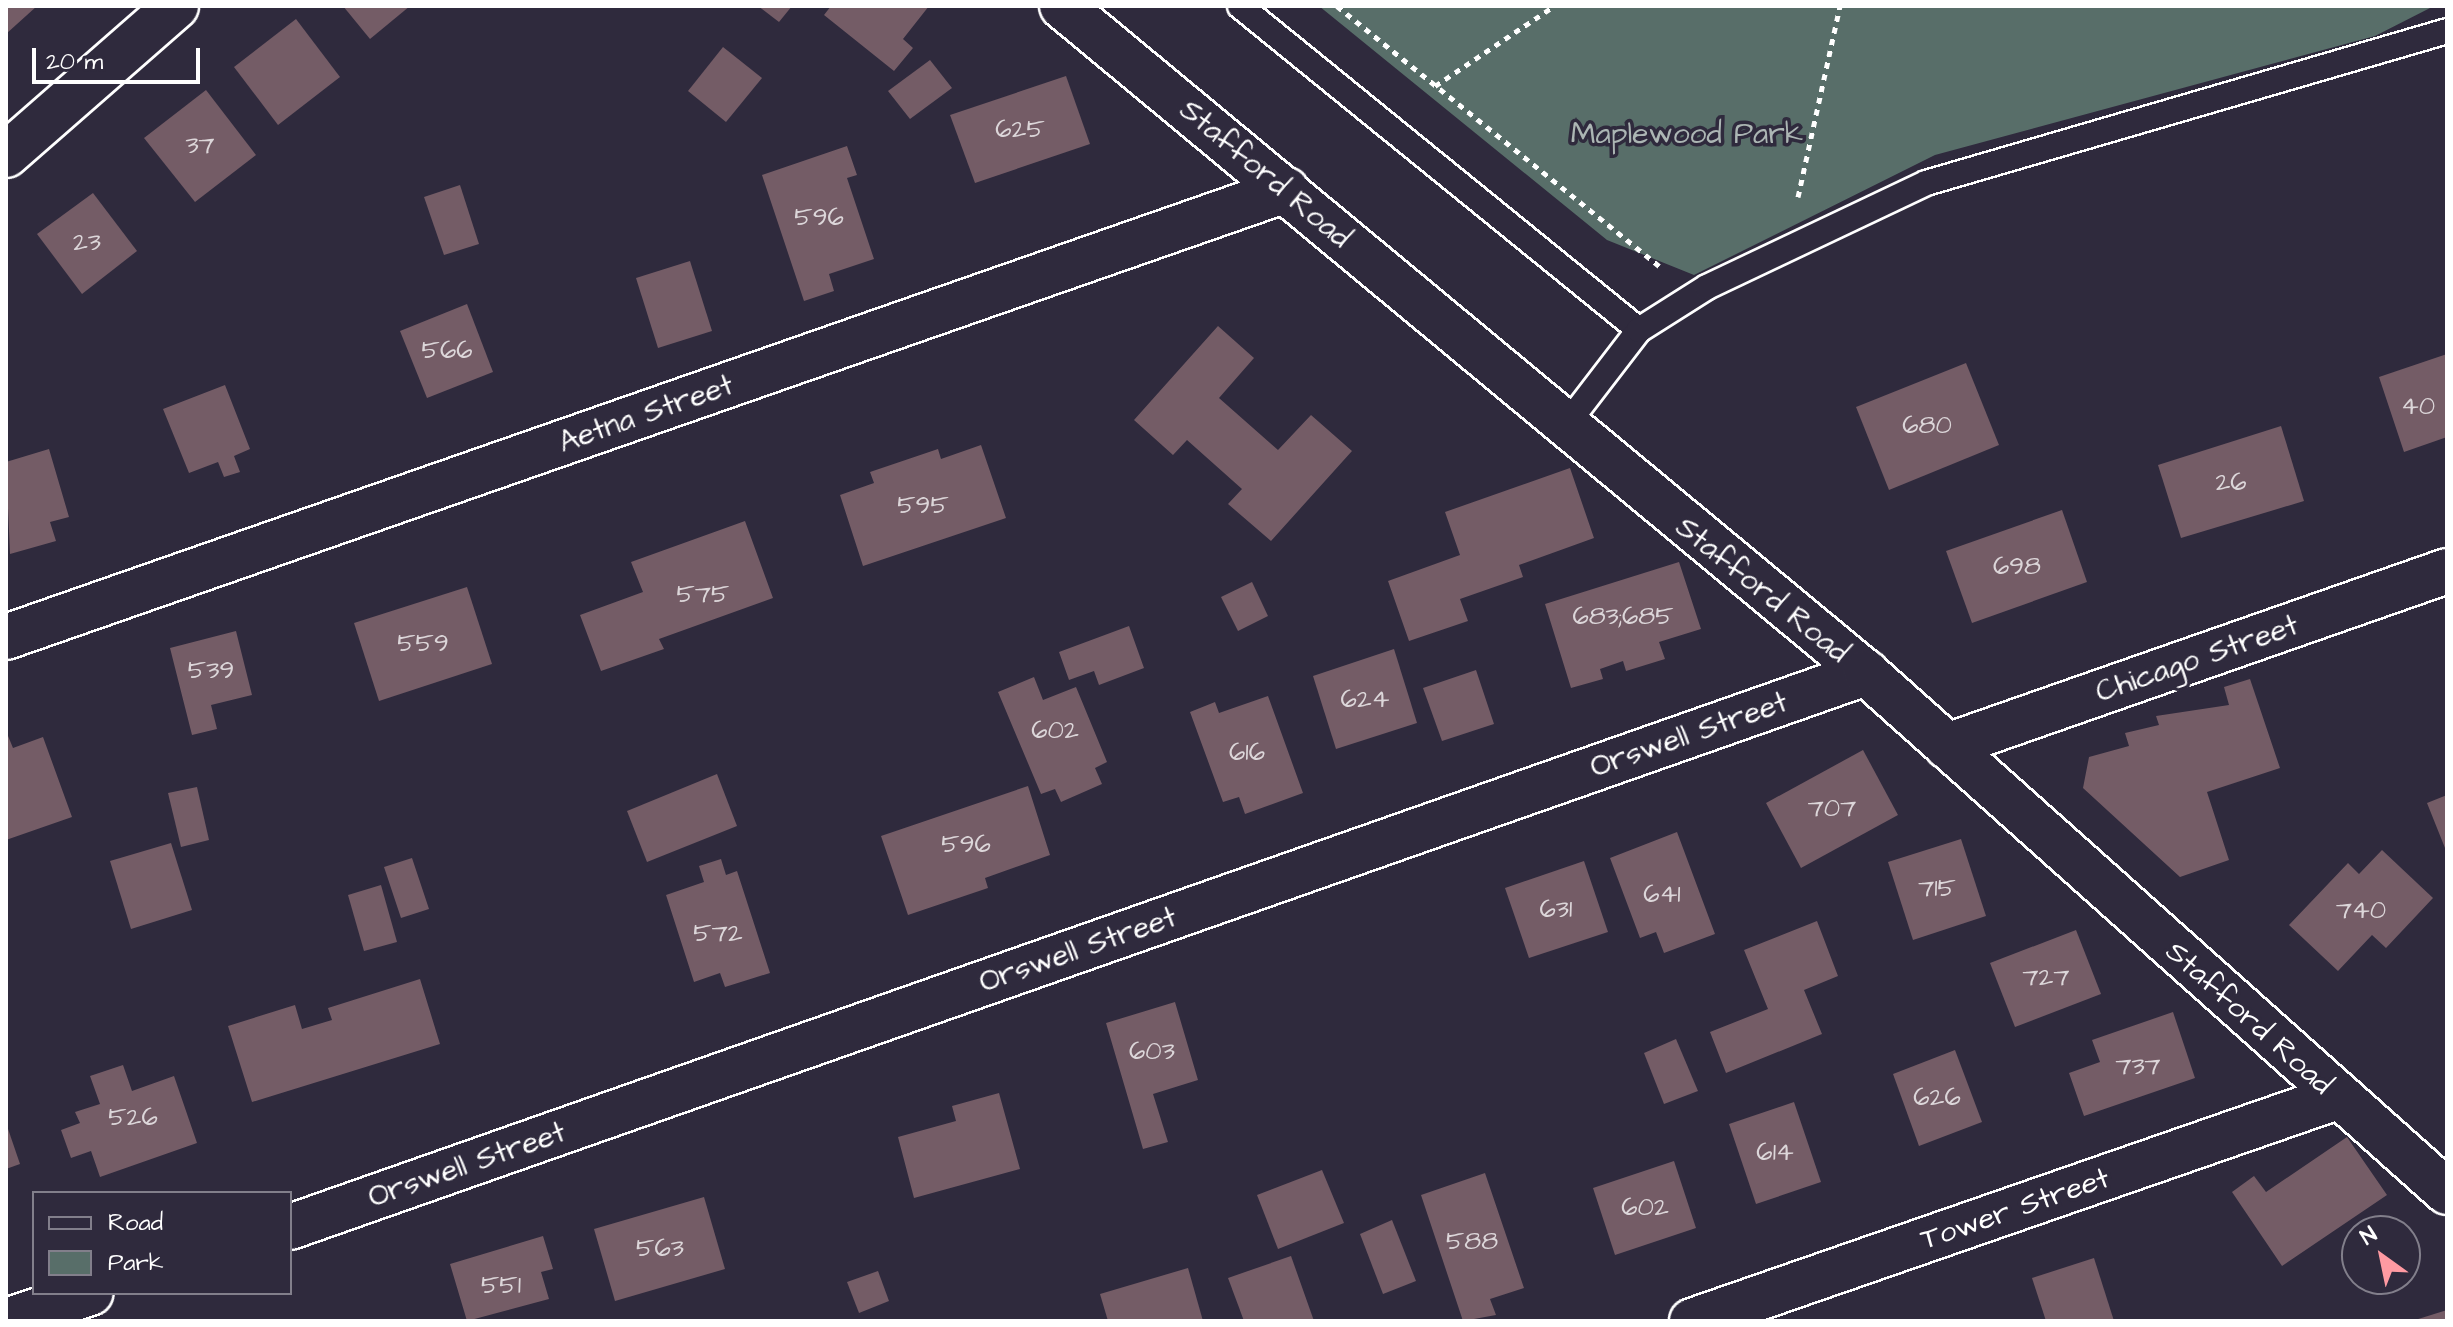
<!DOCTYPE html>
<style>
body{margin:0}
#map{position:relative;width:2453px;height:1327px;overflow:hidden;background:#2f2a3d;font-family:"Architects Daughter",sans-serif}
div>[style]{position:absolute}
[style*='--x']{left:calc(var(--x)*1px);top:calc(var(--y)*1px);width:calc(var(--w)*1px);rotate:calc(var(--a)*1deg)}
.green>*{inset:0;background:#586e69}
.building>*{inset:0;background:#745c66}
.path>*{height:5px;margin-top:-2.5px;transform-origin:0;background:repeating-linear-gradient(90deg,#fff 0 6px,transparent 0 12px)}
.roads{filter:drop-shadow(2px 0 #fff) drop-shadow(-2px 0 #fff) drop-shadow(0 2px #fff) drop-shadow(0 -2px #fff)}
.service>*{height:24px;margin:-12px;padding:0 12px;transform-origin:12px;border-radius:12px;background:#2f2a3d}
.minor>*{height:44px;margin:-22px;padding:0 22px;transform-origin:22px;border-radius:22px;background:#2f2a3d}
.tertiary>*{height:44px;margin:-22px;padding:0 22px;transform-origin:22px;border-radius:22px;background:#2f2a3d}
span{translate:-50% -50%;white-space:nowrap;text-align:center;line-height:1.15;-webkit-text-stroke:7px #2f2a3d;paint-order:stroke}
.number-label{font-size:26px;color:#dcd6d9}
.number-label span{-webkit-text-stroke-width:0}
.park-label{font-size:30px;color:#acb6b4}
.street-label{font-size:30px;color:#fff}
.frame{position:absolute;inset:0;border:8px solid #fff;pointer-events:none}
.legend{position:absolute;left:32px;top:1191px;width:260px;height:104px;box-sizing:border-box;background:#2f2a3d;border:2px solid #827f8b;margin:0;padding:10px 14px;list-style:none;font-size:24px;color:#fff}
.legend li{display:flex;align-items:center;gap:16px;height:40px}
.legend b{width:40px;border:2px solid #827f8b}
.north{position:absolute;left:2341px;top:1215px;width:80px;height:80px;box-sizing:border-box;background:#2f2a3d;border:2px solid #827f8b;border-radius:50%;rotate:327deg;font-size:22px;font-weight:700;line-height:32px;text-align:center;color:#fff}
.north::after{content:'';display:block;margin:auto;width:28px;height:36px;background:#ff9aa2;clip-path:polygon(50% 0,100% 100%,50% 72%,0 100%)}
.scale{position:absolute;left:32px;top:48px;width:168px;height:36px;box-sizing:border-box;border:4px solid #fff;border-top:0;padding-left:10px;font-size:24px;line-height:28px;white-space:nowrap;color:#fff;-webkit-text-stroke:6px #2f2a3d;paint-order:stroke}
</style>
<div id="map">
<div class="green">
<i style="clip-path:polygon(1319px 6px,2434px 6px,2375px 36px,1935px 155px,1694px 275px,1607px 240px)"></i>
</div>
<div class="building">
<i style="clip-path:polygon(6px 6px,37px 6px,6px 34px)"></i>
<i style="clip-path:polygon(343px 6px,410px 6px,370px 39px)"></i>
<i style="clip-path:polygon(758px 6px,792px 6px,779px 22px)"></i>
<i style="clip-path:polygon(831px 6px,929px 6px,903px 39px,913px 48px,894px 71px,824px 15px)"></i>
<i style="clip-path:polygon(296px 19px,340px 77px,278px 125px,234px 67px)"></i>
<i style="clip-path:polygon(723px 47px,762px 78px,726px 122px,688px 91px)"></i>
<i style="clip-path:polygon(930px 60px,952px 88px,910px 119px,888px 91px)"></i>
<i style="clip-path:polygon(1066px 76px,1090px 144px,975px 183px,950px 115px)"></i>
<i style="clip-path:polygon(206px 90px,256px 155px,195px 202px,144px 138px)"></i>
<i style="clip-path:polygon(847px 146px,857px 175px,847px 178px,874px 259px,829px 274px,834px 291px,804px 301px,762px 175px)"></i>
<i style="clip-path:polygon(460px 185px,479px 244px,444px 255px,424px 197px)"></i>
<i style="clip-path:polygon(93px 193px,137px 251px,82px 294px,37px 234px)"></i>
<i style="clip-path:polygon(690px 261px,712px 331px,658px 348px,636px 278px)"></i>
<i style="clip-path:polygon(467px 304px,493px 372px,427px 398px,400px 331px)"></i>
<i style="clip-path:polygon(1218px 326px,1254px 358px,1219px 398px,1278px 450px,1311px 415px,1352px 451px,1271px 541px,1228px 504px,1242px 489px,1187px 440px,1173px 455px,1134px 420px)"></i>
<i style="clip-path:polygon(2447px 354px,2447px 437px,2404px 452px,2379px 377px)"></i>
<i style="clip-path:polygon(1966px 363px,1999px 445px,1889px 490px,1856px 407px)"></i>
<i style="clip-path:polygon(225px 385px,250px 449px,234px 456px,240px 472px,224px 477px,218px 462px,189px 473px,163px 409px)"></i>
<i style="clip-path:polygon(2281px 426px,2304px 501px,2181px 538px,2158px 465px)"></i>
<i style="clip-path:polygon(981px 445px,1006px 518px,863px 566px,840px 495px,874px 483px,870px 472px,938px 449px,941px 459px)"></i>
<i style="clip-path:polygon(49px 449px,69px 517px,50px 522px,56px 541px,10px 554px,6px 462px)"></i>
<i style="clip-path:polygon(1570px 468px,1594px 538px,1519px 565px,1523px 577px,1460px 599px,1468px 621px,1409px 641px,1388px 581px,1460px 555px,1445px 512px)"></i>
<i style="clip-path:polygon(2062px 510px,2087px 582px,1972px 623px,1946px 551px)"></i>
<i style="clip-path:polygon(745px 521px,773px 598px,659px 639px,664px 649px,601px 671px,580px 615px,643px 592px,631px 562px)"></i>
<i style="clip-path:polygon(1679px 562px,1701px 629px,1659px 642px,1665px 659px,1626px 671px,1623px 661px,1600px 669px,1603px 679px,1571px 688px,1545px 604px)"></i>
<i style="clip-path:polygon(1252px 582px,1268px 616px,1238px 631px,1221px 597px)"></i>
<i style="clip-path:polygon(467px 587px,492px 664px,379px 701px,354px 623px)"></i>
<i style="clip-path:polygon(1129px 626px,1144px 668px,1099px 685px,1094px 671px,1069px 680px,1059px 652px)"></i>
<i style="clip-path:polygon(236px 631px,252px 695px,211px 705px,217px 729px,192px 735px,170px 648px)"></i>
<i style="clip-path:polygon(1394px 649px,1417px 723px,1336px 749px,1313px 676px)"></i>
<i style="clip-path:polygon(1476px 670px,1494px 724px,1442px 741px,1423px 688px)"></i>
<i style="clip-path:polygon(1034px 677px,1043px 700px,1076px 687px,1107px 762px,1095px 768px,1102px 784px,1061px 802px,1055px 789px,1041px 794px,998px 692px)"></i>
<i style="clip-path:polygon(2250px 679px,2280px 768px,2207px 792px,2229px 860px,2180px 877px,2083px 788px,2089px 757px,2129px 746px,2125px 733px,2159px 725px,2156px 716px,2229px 705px,2224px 687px)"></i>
<i style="clip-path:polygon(1268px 696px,1303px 793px,1245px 814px,1239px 797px,1223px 802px,1190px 712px,1215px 702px,1219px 713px)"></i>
<i style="clip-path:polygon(6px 731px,13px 748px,43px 737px,72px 817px,6px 840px)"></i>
<i style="clip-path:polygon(1863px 750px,1898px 815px,1801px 868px,1766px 803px)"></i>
<i style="clip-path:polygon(717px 774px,737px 826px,647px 862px,627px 811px)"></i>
<i style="clip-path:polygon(1028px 786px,1050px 855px,985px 878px,988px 888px,908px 915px,881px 836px)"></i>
<i style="clip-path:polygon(197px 787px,209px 840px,181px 847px,168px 793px)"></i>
<i style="clip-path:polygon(2447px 795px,2447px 847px,2445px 848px,2427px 803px)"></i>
<i style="clip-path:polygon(1677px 832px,1715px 934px,1664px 953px,1656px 932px,1640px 938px,1610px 858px)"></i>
<i style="clip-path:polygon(1961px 839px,1986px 916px,1913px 940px,1888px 862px)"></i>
<i style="clip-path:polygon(171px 843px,192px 910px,131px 929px,110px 861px)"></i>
<i style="clip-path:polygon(2382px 850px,2433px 898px,2386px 948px,2372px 935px,2338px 971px,2289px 925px,2348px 863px,2359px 874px)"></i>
<i style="clip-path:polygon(412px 858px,429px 909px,401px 918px,384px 867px)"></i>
<i style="clip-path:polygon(721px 859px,726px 875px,737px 871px,770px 973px,725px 987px,720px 973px,694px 982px,666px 895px,704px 882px,699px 866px)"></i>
<i style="clip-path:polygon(1584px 861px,1608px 932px,1529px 958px,1505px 888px)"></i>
<i style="clip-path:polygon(381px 885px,397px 942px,364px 951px,348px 895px)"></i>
<i style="clip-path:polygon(1817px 921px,1838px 976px,1804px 990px,1822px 1034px,1726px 1073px,1710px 1032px,1768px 1009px,1744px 950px)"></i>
<i style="clip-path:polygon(2076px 930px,2101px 994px,2015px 1027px,1990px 963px)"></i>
<i style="clip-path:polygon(420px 979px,440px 1044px,252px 1102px,228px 1026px,295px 1005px,302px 1029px,332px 1020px,328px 1008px)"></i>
<i style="clip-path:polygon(1175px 1002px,1198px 1080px,1153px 1094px,1168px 1142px,1143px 1149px,1106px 1023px)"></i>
<i style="clip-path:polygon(2173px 1012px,2195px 1078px,2084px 1116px,2069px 1073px,2100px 1062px,2092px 1040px)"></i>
<i style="clip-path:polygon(1676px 1039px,1698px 1091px,1664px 1104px,1644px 1053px)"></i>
<i style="clip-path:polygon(1955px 1050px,1982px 1122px,1919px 1146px,1893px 1074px)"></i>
<i style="clip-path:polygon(123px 1065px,132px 1091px,174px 1076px,197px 1143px,100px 1177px,91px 1151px,71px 1158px,61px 1130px,80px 1123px,75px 1112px,100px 1104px,90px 1076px)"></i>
<i style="clip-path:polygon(999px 1093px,1020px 1169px,914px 1198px,898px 1137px,956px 1121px,952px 1106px)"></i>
<i style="clip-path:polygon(1794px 1102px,1821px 1182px,1756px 1204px,1729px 1124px)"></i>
<i style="clip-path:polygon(6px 1123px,20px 1164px,6px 1169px)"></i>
<i style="clip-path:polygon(2347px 1137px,2387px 1195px,2282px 1266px,2232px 1192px,2254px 1176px,2266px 1192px)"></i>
<i style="clip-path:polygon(1674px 1161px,1696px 1228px,1615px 1255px,1593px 1188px)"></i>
<i style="clip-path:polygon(1322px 1170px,1344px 1223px,1278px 1249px,1257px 1195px)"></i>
<i style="clip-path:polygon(1485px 1173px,1524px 1288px,1490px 1299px,1496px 1315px,1463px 1321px,1421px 1195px)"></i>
<i style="clip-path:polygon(704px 1197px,725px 1269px,615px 1301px,594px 1229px)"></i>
<i style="clip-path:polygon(1392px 1220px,1416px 1281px,1383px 1294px,1360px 1234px)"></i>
<i style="clip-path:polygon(543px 1236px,553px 1269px,541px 1272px,549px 1299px,467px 1321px,450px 1264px)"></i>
<i style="clip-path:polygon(1291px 1256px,1314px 1321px,1244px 1321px,1228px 1278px)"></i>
<i style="clip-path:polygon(2094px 1258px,2114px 1321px,2046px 1321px,2032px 1278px)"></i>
<i style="clip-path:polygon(1188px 1268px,1203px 1321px,1108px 1321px,1100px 1294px)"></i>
<i style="clip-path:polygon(878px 1271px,889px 1301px,859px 1313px,847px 1282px)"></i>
<i style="clip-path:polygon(2447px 1310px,2447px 1321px,2415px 1321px,2415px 1320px)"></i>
</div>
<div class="path">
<i style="--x:1337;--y:6;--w:414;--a:38.9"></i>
<i style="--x:1435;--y:86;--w:143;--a:-33.9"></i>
<i style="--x:1798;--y:197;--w:196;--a:-77.6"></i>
</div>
<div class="roads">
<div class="service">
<i style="--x:1240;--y:6;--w:514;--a:39.08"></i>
<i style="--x:1563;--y:429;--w:125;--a:-52.5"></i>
<i style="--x:1639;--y:330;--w:80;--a:-32.3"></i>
<i style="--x:1707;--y:287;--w:242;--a:-25.4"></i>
<i style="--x:1926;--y:183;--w:543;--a:-16.26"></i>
</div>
<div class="minor">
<i style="--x:6;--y:155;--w:226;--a:-41.2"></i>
<i style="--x:6;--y:637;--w:1356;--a:-19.25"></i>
<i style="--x:1947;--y:746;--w:530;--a:-19.29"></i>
<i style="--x:290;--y:1227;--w:1671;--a:-19.37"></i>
<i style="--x:6;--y:1321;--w:89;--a:-18.4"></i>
<i style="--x:1692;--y:1321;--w:683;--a:-19.15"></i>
</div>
<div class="tertiary">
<i style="--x:1062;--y:6;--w:1045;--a:39.68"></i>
<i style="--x:1866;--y:673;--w:779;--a:41.77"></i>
</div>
</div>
<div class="number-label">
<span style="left:1020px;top:130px">625</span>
<span style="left:200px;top:146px">37</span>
<span style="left:819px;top:218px">596</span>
<span style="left:87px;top:243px">23</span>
<span style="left:447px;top:351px">566</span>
<span style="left:2418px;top:407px">40</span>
<span style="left:1927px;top:426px">680</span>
<span style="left:2231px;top:483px">26</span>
<span style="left:923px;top:506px">595</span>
<span style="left:2017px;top:567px">698</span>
<span style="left:703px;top:595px">575</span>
<span style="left:1623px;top:617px">683;685</span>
<span style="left:423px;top:644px">559</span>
<span style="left:211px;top:671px">539</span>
<span style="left:1365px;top:700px">624</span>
<span style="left:1055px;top:731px">602</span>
<span style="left:1247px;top:753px">616</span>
<span style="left:1832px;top:809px">707</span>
<span style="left:966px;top:845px">596</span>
<span style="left:1937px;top:889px">715</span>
<span style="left:1662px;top:895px">641</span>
<span style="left:1556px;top:910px">631</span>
<span style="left:2361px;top:911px">740</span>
<span style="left:718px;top:934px">572</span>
<span style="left:2046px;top:978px">727</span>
<span style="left:1152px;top:1052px">603</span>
<span style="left:2138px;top:1067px">737</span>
<span style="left:1937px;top:1098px">626</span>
<span style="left:133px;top:1118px">526</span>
<span style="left:1775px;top:1153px">614</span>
<span style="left:1645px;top:1208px">602</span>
<span style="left:1472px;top:1242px">588</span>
<span style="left:660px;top:1249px">563</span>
<span style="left:501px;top:1286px">551</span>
</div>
<div class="park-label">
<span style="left:1687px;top:134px">Maplewood Park</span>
</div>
<div class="street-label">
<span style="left:1265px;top:174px;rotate:40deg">Stafford Road</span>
<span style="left:646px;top:414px;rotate:-19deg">Aetna Street</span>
<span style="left:1762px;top:590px;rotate:39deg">Stafford Road</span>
<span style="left:2197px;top:659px;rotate:-19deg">Chicago Street</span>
<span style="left:1689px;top:735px;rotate:-19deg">Orswell Street</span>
<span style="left:1078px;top:950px;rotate:-19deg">Orswell Street</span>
<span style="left:2249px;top:1018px;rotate:42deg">Stafford Road</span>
<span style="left:467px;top:1165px;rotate:-19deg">Orswell Street</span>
<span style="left:2015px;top:1209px;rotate:-19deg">Tower Street</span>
</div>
<div class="frame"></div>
<ul class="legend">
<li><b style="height:10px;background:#2f2a3d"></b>Road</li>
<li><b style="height:22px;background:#586e69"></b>Park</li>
</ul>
<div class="north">N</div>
<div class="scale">20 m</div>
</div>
